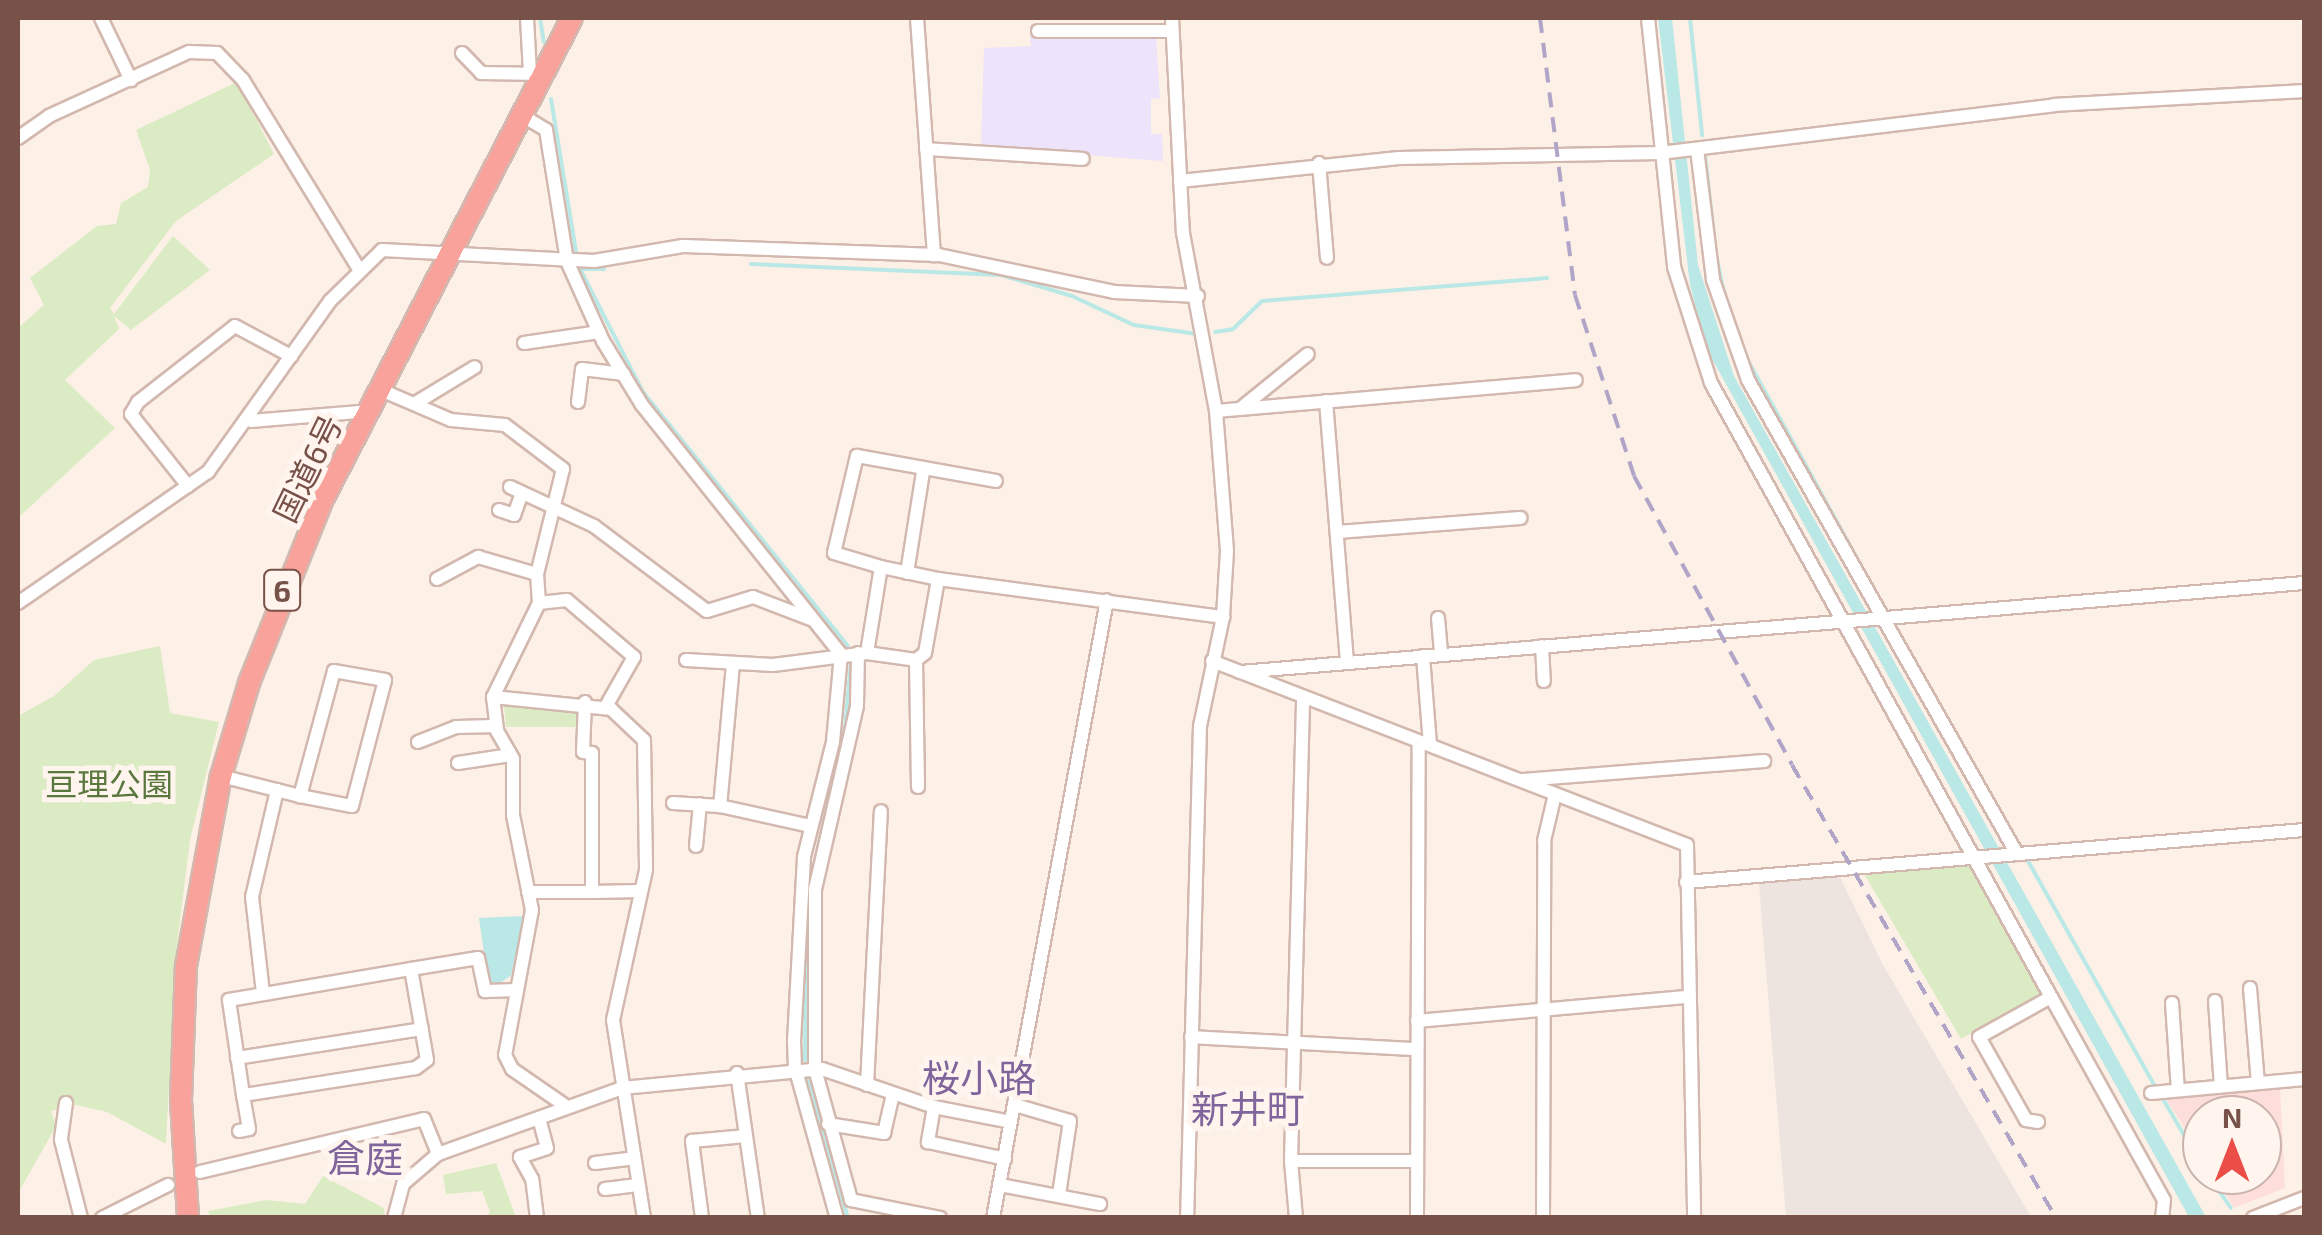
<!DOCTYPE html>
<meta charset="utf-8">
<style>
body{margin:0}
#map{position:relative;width:2322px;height:1235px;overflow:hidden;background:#fdf0e6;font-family:"Exo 2","Noto Sans JP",sans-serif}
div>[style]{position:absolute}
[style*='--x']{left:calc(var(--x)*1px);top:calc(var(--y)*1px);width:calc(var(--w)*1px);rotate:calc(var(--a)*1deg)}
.commercial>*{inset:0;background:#fededa}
.industrial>*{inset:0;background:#ede4e0}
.education>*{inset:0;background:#ede3fa}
.green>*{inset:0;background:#dbecc4}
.water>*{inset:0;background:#bae8e6}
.stream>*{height:4px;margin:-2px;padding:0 2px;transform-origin:2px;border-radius:2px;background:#bae8e6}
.roads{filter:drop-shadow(2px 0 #d2b8ae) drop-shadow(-2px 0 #d2b8ae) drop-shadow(0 2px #d2b8ae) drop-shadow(0 -2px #d2b8ae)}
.minor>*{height:12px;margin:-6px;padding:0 6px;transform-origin:6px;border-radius:6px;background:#fff}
.highway>*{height:20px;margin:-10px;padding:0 10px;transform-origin:10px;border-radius:10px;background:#f9a29b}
.rail>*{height:4px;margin-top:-2px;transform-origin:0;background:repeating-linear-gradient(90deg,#b0a4c8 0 15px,transparent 0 25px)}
span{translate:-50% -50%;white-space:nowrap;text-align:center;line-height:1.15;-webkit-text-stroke:10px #fff5ee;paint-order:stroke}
.shield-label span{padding:2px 8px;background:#fff5ee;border:2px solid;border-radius:8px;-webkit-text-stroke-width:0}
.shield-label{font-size:30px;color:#785149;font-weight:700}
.street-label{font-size:32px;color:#785149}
.park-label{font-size:32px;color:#5a783e}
.quarter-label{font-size:38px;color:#7f659b}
.frame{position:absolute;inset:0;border:20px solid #785149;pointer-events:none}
.north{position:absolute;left:2182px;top:1095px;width:100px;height:100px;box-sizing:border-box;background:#fff5ee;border:2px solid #c9b3ac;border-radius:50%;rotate:0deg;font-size:28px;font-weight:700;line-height:40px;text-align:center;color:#785149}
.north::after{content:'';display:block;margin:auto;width:35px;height:45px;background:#eb4d47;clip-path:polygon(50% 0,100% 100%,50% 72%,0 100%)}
</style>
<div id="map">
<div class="commercial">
<i style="clip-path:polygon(2280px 1088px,2285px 1188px,2234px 1208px,2214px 1175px,2262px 1175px,2262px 1115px,2202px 1115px,2202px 1156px,2165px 1097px)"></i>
</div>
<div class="industrial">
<i style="clip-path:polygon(1839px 875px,1883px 965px,2031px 1217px,1786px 1217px,1759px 884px)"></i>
</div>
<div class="education">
<i style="clip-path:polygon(1030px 35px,1156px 35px,1160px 99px,1151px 98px,1151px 134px,1162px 134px,1163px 161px,981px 147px,984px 48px,1031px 46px)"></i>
</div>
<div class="green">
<i style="clip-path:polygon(237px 82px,274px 154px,176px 221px,110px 308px,114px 314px,173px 236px,210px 270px,131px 330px,114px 316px,119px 329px,65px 380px,115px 428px,18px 518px,18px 328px,44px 305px,30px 278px,97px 226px,116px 224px,121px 203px,148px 187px,150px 170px,136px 130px)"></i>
<i style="clip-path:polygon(160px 646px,170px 713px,219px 722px,190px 840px,176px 952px,166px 1144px,107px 1112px,76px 1105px,51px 1111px,56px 1126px,20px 1190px,18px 716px,54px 696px,94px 660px)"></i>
<i style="clip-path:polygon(504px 705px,581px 707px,579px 727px,506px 727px)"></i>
<i style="clip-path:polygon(1973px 861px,2044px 991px,1961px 1039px,1863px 872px)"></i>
<i style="clip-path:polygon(496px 1163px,516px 1217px,486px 1217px,490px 1212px,482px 1191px,446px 1194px,443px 1175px)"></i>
<i style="clip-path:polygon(323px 1176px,384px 1208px,385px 1217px,211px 1218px,208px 1211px,266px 1200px,305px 1204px)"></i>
</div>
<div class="water">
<i style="clip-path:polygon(1658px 18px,1672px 18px,1698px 265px,1734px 376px,2206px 1217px,2189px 1217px,1707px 350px,1690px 285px)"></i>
<i style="clip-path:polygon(524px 916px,511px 976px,496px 985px,488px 980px,479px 918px)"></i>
</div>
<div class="stream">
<i style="--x:540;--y:18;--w:24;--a:81"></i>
<i style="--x:1690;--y:18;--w:118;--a:84.1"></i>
<i style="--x:551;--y:99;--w:160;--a:80.7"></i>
<i style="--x:1705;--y:155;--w:91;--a:83.7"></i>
<i style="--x:1716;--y:254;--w:41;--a:78.7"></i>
<i style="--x:751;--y:264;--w:250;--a:2.5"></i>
<i style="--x:1001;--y:275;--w:74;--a:16.5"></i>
<i style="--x:1072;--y:296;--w:68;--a:25.1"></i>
<i style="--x:1134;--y:325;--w:64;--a:8.1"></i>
<i style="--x:579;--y:267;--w:140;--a:62.9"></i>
<i style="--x:643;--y:392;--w:326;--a:51.1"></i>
<i style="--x:580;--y:269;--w:24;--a:0"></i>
<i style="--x:1215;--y:332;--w:18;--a:-9"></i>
<i style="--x:1233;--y:329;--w:40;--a:-44"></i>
<i style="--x:1262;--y:301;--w:286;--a:-4.6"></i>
<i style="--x:1747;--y:359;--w:290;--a:61.1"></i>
<i style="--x:1918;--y:667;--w:126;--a:60.6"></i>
<i style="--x:2028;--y:861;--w:258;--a:60.6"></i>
<i style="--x:808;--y:893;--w:169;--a:-77.4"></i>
<i style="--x:845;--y:728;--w:66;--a:-84.8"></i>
<i style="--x:805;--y:1060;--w:118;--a:-89.5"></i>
<i style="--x:808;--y:1076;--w:148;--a:74.3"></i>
<i style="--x:2163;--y:1099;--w:78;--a:59.8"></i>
<i style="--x:2208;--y:1175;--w:40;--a:55.1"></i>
</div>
<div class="roads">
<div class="minor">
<i style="--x:101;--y:18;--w:69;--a:64.2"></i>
<i style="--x:527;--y:18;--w:55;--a:86.9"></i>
<i style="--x:917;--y:18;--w:238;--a:85.9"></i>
<i style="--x:1172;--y:18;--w:215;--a:87.1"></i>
<i style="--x:1183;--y:233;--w:181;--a:79.5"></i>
<i style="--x:1216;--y:411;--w:140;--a:85.5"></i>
<i style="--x:1227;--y:551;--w:66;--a:93.5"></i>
<i style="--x:1223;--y:617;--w:111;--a:101.9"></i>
<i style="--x:1200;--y:726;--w:492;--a:91.5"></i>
<i style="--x:1648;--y:18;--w:250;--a:84"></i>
<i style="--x:1674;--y:267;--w:122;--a:72.3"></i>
<i style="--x:1711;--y:383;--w:702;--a:61.02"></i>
<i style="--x:1038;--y:31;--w:134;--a:0"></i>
<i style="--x:462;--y:53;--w:28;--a:46"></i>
<i style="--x:481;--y:73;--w:62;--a:0.9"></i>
<i style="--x:523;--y:116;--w:27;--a:31"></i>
<i style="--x:546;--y:130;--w:133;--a:80.9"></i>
<i style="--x:567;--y:261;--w:88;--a:65.8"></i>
<i style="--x:603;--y:341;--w:75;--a:58.6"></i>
<i style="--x:642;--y:405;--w:319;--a:51.4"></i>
<i style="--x:841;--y:654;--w:88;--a:95.2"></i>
<i style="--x:833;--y:742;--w:119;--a:104.2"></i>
<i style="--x:804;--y:857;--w:183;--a:93.1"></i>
<i style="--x:794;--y:1040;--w:27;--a:88"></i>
<i style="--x:795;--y:1067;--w:157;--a:74.5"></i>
<i style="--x:18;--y:138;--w:38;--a:-35"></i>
<i style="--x:49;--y:116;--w:154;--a:-24.6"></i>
<i style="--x:189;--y:52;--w:28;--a:2"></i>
<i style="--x:217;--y:53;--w:37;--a:46"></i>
<i style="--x:243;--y:80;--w:220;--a:58.5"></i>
<i style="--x:926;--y:149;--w:157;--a:3.6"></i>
<i style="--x:1697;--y:149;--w:132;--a:83"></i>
<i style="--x:1713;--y:280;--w:106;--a:70.7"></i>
<i style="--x:1748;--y:380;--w:545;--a:60.42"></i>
<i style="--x:1319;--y:163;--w:95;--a:85.2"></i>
<i style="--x:1180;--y:181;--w:220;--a:-6"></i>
<i style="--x:1399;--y:158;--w:261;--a:-1.1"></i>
<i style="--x:1660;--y:153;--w:397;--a:-6.9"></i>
<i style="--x:2054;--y:105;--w:250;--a:-3.2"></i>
<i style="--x:524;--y:343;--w:76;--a:-8.3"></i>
<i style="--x:381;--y:390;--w:76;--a:23.2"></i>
<i style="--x:451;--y:420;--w:54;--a:5.3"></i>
<i style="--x:505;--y:425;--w:73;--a:37.2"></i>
<i style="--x:563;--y:469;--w:108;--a:103.9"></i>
<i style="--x:537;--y:574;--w:29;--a:86"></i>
<i style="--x:539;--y:603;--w:105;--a:116.1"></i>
<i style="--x:493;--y:697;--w:34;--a:83"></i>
<i style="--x:497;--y:731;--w:32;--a:60"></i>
<i style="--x:513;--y:759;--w:56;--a:90"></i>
<i style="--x:513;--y:815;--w:97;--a:78.7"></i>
<i style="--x:532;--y:910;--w:147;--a:100.5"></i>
<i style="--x:505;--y:1055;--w:16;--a:63"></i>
<i style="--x:512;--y:1069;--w:67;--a:34.6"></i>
<i style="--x:1326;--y:401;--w:262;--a:85.4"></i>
<i style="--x:578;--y:402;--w:33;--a:-83"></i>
<i style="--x:582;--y:369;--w:42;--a:6.8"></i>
<i style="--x:414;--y:404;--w:71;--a:-31.2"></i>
<i style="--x:1240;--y:409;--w:87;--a:-39"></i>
<i style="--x:1216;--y:411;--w:361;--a:-4.9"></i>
<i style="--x:251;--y:421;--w:118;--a:-4.8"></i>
<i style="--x:188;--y:486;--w:92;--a:-128.4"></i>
<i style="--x:131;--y:414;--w:14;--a:-60"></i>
<i style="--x:138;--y:402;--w:123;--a:-38.1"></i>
<i style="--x:235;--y:326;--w:64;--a:28.2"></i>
<i style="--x:510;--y:487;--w:93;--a:24.9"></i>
<i style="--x:594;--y:526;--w:141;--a:37"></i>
<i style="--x:707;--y:611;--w:48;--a:-16.9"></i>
<i style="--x:753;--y:597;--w:62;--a:20.8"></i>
<i style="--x:499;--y:510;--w:16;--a:18"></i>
<i style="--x:514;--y:515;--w:23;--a:-70"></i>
<i style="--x:1337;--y:532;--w:184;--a:-4.4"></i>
<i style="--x:881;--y:567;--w:58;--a:11.9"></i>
<i style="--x:907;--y:573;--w:102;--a:-81"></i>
<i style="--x:437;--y:579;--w:47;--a:-28.2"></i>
<i style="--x:478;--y:557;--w:61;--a:16.1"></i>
<i style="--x:18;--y:603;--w:231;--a:-34.6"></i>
<i style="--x:208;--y:472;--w:210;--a:-54.5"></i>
<i style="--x:330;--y:301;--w:73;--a:-44.4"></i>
<i style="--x:382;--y:250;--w:212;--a:3"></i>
<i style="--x:594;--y:261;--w:90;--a:-9.6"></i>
<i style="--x:683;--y:246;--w:256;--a:2"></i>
<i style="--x:939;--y:255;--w:179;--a:11.9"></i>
<i style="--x:1114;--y:292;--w:84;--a:2.7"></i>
<i style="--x:539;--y:603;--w:28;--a:-6"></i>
<i style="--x:567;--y:600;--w:88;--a:40.4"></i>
<i style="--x:634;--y:657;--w:59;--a:119.6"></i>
<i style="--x:1438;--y:618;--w:37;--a:85"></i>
<i style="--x:1542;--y:646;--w:35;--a:87"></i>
<i style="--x:858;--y:653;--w:53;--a:91.1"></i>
<i style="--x:857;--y:706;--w:189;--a:102.9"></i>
<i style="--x:815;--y:890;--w:179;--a:90"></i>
<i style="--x:815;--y:1069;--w:136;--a:74.6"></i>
<i style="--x:851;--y:1200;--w:91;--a:11.4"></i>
<i style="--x:867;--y:653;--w:87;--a:-80.8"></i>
<i style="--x:881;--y:567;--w:49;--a:-163.4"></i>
<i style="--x:834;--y:553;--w:100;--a:-76.7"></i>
<i style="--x:857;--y:456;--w:141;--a:10.2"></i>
<i style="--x:1423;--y:656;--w:89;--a:85.5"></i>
<i style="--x:686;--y:660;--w:87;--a:3.3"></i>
<i style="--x:773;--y:665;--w:95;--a:-7.3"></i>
<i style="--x:867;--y:653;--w:49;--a:8.1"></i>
<i style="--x:916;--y:660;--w:11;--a:-38"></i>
<i style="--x:925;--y:653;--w:75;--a:-80"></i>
<i style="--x:938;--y:579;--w:288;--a:7.6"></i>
<i style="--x:916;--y:660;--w:127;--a:89.1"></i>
<i style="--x:1212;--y:661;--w:509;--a:21.17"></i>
<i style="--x:1687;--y:845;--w:373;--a:88.9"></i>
<i style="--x:733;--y:664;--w:143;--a:95.2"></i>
<i style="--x:720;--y:806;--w:92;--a:12.5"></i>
<i style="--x:1240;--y:672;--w:1068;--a:-4.78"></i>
<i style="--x:493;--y:697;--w:119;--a:5.8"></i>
<i style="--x:611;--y:709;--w:45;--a:43.2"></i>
<i style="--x:644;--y:740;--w:130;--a:89.1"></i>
<i style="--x:646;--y:870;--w:154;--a:102.4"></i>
<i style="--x:613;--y:1020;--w:200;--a:81.1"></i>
<i style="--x:418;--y:742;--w:41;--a:-21.5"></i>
<i style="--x:456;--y:727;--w:40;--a:-1.4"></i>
<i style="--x:458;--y:763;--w:53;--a:-8.7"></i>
<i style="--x:221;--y:776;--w:81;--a:14.2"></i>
<i style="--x:300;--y:796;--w:53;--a:10.9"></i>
<i style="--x:352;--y:806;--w:130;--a:-75.3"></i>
<i style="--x:385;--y:680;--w:52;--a:-170"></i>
<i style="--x:334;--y:671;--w:130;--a:105.2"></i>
<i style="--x:1523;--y:780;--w:242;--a:-4.5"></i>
<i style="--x:673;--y:803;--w:47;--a:3.7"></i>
<i style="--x:696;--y:846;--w:42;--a:-84.6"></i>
<i style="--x:1686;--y:882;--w:620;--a:-4.81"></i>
<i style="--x:528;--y:892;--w:64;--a:0"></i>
<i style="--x:592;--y:892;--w:139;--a:-90"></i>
<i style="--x:592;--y:753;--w:9;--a:-174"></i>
<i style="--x:583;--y:752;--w:50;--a:-87.7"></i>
<i style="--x:592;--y:892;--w:49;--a:-1.2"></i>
<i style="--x:411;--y:969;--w:68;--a:-9.3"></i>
<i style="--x:478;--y:958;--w:34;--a:78"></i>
<i style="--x:485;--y:991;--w:32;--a:-2"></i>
<i style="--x:2250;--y:988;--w:95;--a:85.2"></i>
<i style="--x:263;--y:993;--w:97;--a:-96.5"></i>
<i style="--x:252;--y:897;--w:110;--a:-76.8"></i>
<i style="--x:2215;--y:1001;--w:85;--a:86"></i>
<i style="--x:2172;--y:1003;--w:87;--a:86.1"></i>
<i style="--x:1417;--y:1021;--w:272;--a:-5.1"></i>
<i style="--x:1191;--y:1037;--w:225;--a:3.1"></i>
<i style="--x:237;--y:1058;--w:187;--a:-8.9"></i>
<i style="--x:737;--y:1073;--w:147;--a:81.8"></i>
<i style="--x:867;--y:1085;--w:274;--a:-87.1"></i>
<i style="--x:2151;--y:1093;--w:154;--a:-5.2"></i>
<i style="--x:66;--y:1103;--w:37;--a:98"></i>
<i style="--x:61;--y:1140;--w:81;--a:75.6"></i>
<i style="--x:1015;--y:1105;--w:57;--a:16.2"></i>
<i style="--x:1070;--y:1121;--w:75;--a:98.5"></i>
<i style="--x:934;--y:1107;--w:36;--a:100"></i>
<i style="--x:928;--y:1142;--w:79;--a:12.4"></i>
<i style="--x:2038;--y:1122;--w:12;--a:-171"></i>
<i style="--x:2026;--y:1120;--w:95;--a:-119.5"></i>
<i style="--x:1979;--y:1037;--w:82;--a:-29.1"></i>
<i style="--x:2051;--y:997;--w:232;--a:60.9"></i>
<i style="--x:2164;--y:1200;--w:18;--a:96"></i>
<i style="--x:828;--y:1124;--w:57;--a:9.1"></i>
<i style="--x:884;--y:1133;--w:39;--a:-77"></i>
<i style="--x:239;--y:1131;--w:10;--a:-11"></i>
<i style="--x:249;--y:1129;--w:35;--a:-100"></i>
<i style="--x:243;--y:1095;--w:96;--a:-98.4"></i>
<i style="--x:229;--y:1000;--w:185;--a:-9.7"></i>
<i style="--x:411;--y:969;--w:92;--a:80"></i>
<i style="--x:427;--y:1060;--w:14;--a:144"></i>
<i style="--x:416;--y:1068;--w:175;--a:171.1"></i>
<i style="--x:1291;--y:1161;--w:126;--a:0"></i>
<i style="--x:595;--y:1163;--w:39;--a:-7"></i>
<i style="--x:200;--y:1172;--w:230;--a:-13.3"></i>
<i style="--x:424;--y:1119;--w:38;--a:68"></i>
<i style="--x:1000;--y:1185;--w:102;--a:10.8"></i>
<i style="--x:605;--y:1189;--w:33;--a:-7"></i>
<i style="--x:102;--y:1218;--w:74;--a:-26.6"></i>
<i style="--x:394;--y:1218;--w:35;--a:-75"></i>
<i style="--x:403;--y:1184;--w:46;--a:-40.6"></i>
<i style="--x:438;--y:1154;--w:195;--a:-19.7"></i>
<i style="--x:622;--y:1088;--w:201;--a:-5.4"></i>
<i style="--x:822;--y:1069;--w:118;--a:18.7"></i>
<i style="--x:934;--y:1107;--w:78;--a:11"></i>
<i style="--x:537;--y:1218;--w:39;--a:-97"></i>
<i style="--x:532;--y:1179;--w:25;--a:-119"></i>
<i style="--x:520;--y:1157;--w:28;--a:-18"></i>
<i style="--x:547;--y:1148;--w:30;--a:-105"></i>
<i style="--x:702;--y:1218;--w:78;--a:-97.4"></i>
<i style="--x:692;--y:1141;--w:54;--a:-5.3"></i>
<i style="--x:993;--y:1218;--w:628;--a:-79.55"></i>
<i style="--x:1296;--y:1218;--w:57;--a:-95"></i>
<i style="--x:1291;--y:1161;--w:463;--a:-88.5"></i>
<i style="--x:1417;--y:1218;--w:476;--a:-89.8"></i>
<i style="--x:1543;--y:1218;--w:377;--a:-89.8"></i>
<i style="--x:1544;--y:841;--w:48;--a:-76.8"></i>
<i style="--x:2253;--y:1218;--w:55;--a:-21.4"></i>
</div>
<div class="highway">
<i style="--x:188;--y:1218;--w:118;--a:-93.4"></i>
<i style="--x:181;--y:1100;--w:134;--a:-87.9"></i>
<i style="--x:186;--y:966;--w:193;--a:-79.6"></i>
<i style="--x:221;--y:776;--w:97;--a:-73.2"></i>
<i style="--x:249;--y:683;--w:196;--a:-68.1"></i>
<i style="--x:322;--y:501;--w:544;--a:-62.63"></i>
</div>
</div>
<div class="rail">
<i style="--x:1540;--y:18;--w:279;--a:82.8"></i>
<i style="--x:1575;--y:295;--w:190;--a:71.9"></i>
<i style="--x:1634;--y:476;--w:329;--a:61.3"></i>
<i style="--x:1792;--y:765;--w:524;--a:59.77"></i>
</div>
<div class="shield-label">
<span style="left:282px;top:590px">6</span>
</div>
<div class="street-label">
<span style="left:307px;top:468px;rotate:-64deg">国道6号</span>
</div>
<div class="park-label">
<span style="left:109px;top:783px">亘理公園</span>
</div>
<div class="quarter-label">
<span style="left:979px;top:1078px">桜小路</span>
<span style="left:1248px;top:1109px">新井町</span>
<span style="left:365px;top:1158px">倉庭</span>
</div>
<div class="frame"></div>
<div class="north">N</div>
</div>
